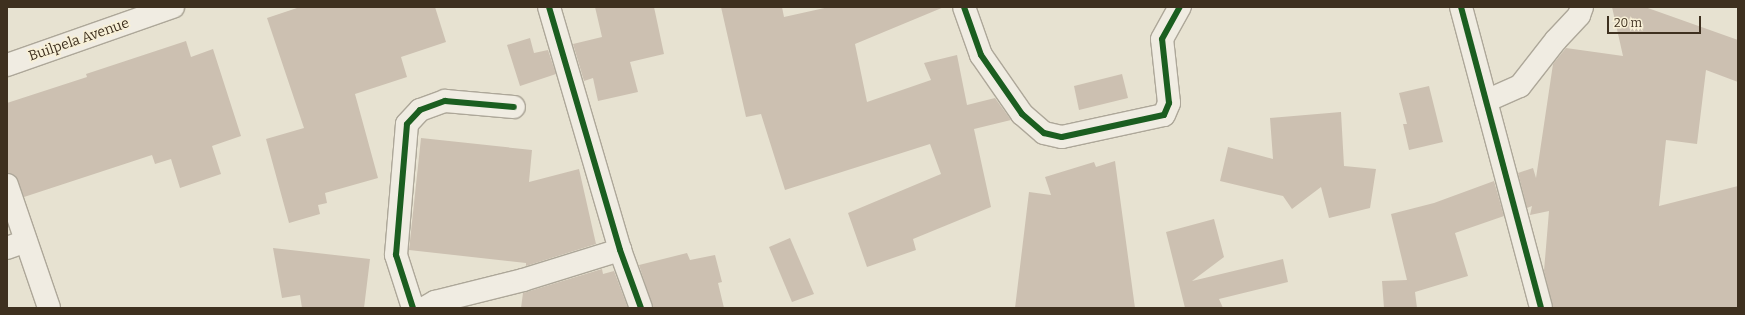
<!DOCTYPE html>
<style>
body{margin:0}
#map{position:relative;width:1745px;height:315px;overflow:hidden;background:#e7e2d1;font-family:Bitter,serif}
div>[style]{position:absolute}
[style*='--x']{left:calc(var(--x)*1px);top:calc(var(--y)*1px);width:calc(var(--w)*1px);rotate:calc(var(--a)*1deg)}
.building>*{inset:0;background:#ccc0b1}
.roads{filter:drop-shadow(1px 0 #ada799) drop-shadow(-1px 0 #ada799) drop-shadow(0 1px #ada799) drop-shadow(0 -1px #ada799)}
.minor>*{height:22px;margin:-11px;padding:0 11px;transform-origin:11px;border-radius:11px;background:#f0ece2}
.tertiary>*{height:22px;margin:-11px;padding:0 11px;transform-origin:11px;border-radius:11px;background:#f0ece2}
.cycleway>*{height:6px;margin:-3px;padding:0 3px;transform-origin:3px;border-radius:3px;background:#1b5e20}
span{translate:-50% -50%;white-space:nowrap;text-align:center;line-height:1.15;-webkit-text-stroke:3px #f8f0d7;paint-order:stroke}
.street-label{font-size:14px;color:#3e301f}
.frame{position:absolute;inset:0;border:8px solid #3e301f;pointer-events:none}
.scale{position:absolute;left:1607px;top:16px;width:94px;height:18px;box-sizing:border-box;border:2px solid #3e301f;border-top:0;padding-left:5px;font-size:12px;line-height:14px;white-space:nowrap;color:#3e301f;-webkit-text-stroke:3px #f8f0d7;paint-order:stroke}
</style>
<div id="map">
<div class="building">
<i style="clip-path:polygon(300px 7px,435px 7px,446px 42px,401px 57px,407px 77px,355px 94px,378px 178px,325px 193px,327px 203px,318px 205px,320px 214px,289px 223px,266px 139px,304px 128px,267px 18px)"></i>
<i style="clip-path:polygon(595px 7px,654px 7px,664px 54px,630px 62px,638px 92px,598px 101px,593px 78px,584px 81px,573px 44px,602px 37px)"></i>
<i style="clip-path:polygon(721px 7px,782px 7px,784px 17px,829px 7px,944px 7px,855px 44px,867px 102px,931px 80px,924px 63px,957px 55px,967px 105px,995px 98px,1011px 120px,974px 129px,991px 207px,913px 239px,916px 250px,867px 267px,848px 213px,941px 174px,930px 144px,785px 190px,761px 114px,746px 117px)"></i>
<i style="clip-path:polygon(1612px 7px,1645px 7px,1738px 40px,1738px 82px,1706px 70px,1697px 144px,1666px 140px,1659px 206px,1738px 186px,1738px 308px,1553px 308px,1544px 271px,1549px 211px,1530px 215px,1532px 206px,1527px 208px,1518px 173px,1533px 168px,1536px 178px,1553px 64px,1566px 48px,1623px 56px)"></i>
<i style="clip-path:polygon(530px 38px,534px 53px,548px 50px,556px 74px,520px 86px,507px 45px)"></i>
<i style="clip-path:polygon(186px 41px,191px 57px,213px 49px,241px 136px,212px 146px,221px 174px,180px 188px,171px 159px,155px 164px,152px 155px,24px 197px,15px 176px,7px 173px,7px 103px,87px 77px,86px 74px)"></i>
<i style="clip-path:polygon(1122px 74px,1128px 98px,1079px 110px,1074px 86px)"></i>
<i style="clip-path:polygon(1429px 86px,1443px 142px,1409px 150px,1403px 124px,1407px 124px,1399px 93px)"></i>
<i style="clip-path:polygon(1341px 112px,1344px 166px,1376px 169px,1370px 208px,1329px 218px,1321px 187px,1292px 209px,1283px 196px,1220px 181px,1228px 147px,1273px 159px,1270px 118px)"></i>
<i style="clip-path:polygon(421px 138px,532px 150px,529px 182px,579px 169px,596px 244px,526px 266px,526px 263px,409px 250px)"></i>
<i style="clip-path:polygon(1115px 161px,1135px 308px,1015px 308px,1029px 192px,1051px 195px,1045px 177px,1094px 162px,1096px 167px)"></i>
<i style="clip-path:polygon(1494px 181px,1504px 216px,1455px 233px,1468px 276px,1415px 292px,1417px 308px,1384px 308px,1382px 281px,1407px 280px,1391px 214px,1434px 203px)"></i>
<i style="clip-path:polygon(1214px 219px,1224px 257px,1192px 281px,1283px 259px,1288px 282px,1219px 299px,1223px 308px,1185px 308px,1166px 232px)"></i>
<i style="clip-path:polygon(790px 238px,814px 294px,792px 302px,769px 247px)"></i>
<i style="clip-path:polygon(273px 248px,370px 259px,364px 308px,302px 308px,300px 295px,282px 298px)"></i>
<i style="clip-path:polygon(687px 253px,690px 260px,715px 255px,722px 282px,718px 283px,724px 308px,653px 308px,639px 265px)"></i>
<i style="clip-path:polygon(602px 269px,603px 274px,614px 271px,628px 308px,521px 308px,523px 293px)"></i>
</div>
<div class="roads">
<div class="minor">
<i style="--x:549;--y:7;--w:253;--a:73.7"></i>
<i style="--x:620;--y:250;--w:62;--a:70.1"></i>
<i style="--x:964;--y:7;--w:51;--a:70.5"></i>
<i style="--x:981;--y:55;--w:72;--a:55.2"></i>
<i style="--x:1022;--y:114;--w:29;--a:41"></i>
<i style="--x:1044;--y:133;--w:18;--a:13"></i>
<i style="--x:1062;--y:137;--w:104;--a:-12.2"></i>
<i style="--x:1164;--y:115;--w:13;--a:-67"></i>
<i style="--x:1169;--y:103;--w:64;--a:-96.2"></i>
<i style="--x:1162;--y:39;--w:37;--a:-61"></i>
<i style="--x:1461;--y:7;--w:311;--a:75.1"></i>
<i style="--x:1486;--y:101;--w:37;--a:-24"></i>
<i style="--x:1520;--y:86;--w:58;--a:-52"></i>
<i style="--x:1556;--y:40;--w:34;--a:-47"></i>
<i style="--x:1579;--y:15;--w:9;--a:-69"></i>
<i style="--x:7;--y:185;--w:130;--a:71.1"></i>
<i style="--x:7;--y:248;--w:20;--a:-20"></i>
<i style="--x:413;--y:308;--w:56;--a:-107.8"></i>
<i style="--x:396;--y:255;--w:131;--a:-85.2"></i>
<i style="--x:407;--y:124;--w:19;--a:-47"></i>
<i style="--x:420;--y:110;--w:27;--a:-20"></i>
<i style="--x:445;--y:101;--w:69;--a:5"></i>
<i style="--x:424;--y:308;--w:13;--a:-29"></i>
<i style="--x:435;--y:302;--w:91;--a:-14"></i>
<i style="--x:523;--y:280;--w:102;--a:-17.2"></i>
</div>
<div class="tertiary">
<i style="--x:7;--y:65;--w:176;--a:-19.3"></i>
</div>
</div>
<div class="cycleway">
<i style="--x:549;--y:7;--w:253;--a:73.7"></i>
<i style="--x:620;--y:250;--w:62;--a:70.1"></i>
<i style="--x:964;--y:7;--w:51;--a:70.5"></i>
<i style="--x:981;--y:55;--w:72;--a:55.2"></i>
<i style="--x:1022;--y:114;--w:29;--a:41"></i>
<i style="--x:1044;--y:133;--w:18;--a:13"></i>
<i style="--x:1062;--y:137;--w:104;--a:-12.2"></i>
<i style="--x:1164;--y:115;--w:13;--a:-67"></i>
<i style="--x:1169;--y:103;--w:64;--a:-96.2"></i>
<i style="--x:1162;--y:39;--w:37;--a:-61"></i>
<i style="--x:1461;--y:7;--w:311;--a:75.1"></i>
<i style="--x:413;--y:308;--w:56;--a:-107.8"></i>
<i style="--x:396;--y:255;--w:131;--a:-85.2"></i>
<i style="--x:407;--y:124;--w:19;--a:-47"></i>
<i style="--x:420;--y:110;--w:27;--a:-20"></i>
<i style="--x:445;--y:101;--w:69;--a:5"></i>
</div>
<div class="street-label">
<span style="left:79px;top:40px;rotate:-19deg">Builpela Avenue</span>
</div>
<div class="frame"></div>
<div class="scale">20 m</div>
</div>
